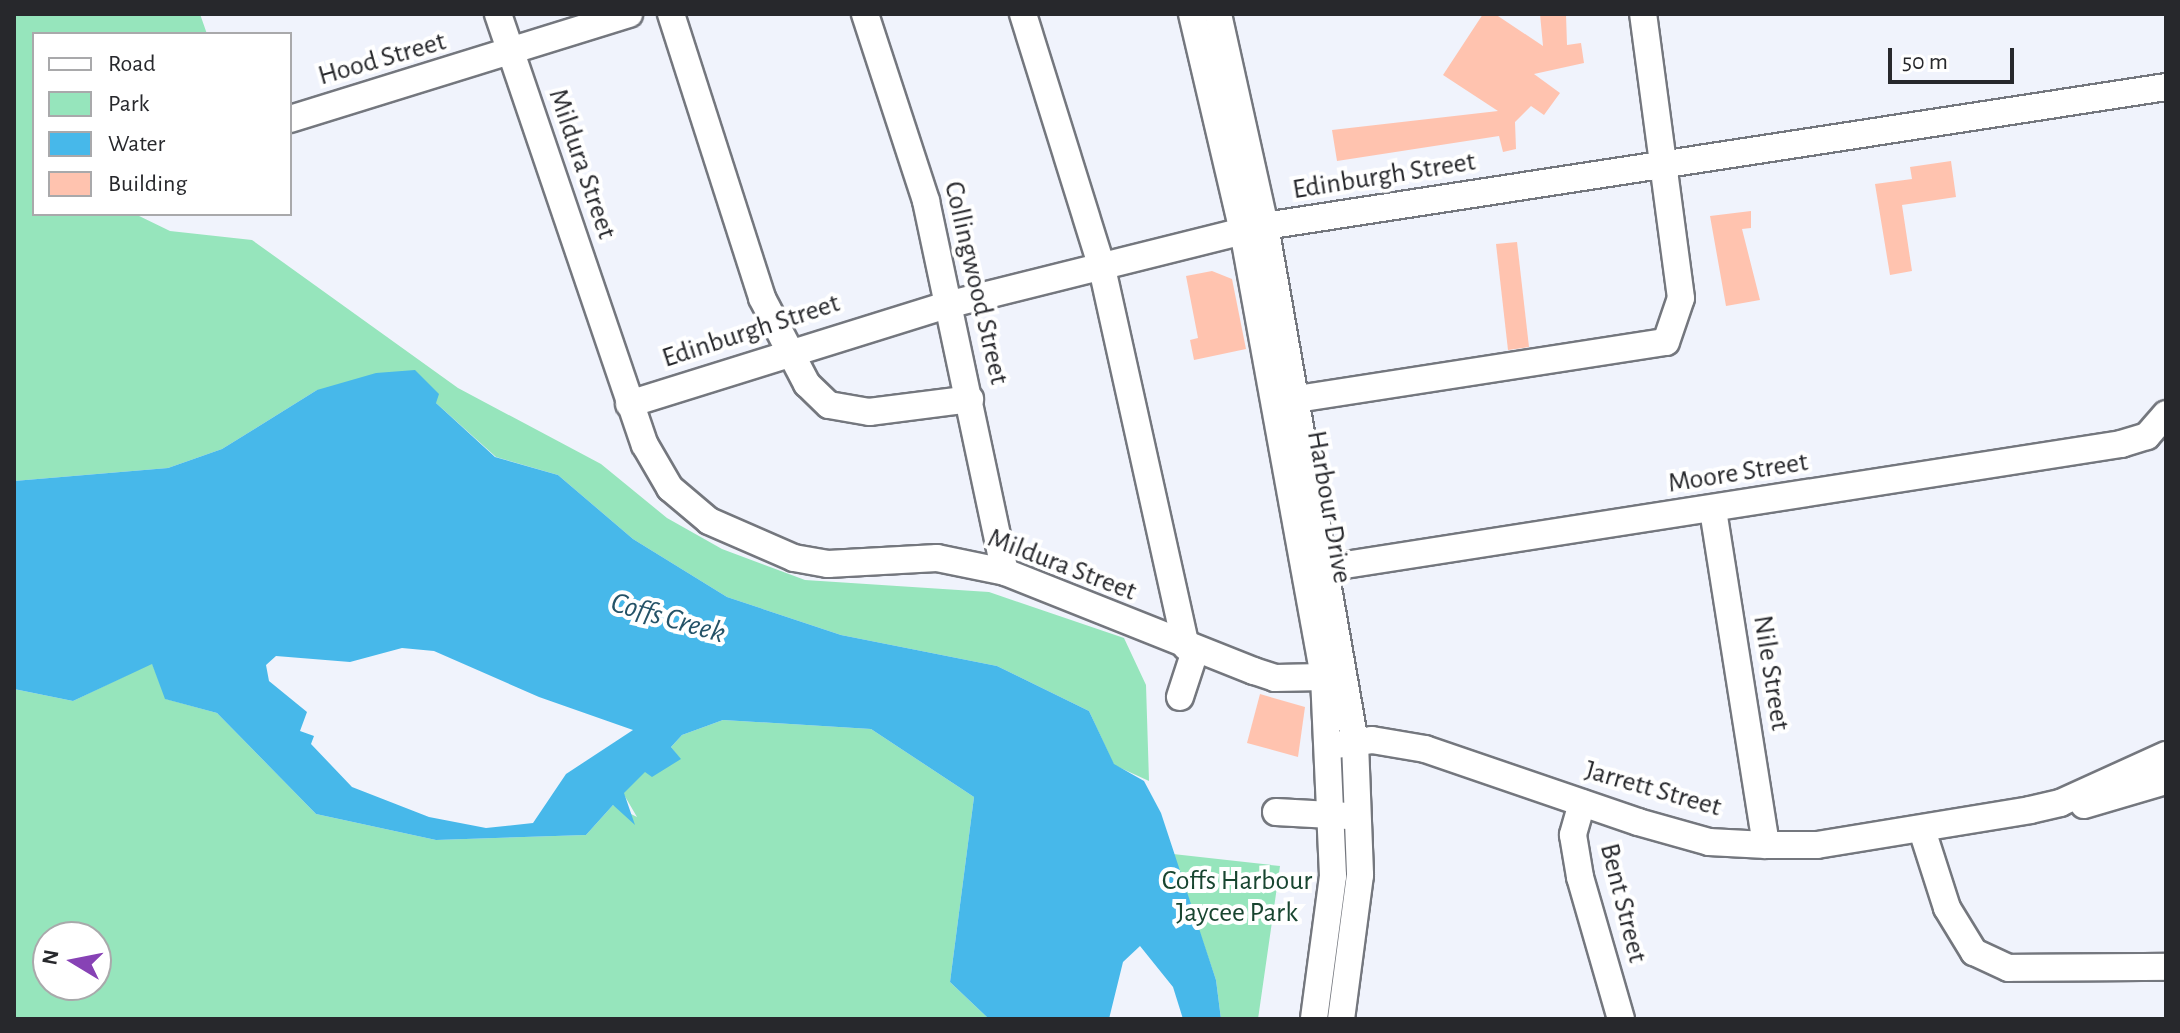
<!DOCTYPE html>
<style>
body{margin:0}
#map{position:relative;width:2180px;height:1033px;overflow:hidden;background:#f0f3fc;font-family:"Alegreya Sans",sans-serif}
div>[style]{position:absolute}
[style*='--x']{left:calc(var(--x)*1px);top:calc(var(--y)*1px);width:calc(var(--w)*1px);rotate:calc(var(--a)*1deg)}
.green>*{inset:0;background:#96e5bc}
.water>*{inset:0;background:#47b8ea}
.building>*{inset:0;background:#ffc3af}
.roads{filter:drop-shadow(2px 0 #74777e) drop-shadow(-2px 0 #74777e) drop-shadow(0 2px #74777e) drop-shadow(0 -2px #74777e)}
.minor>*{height:26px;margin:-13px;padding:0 13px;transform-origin:13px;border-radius:13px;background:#fff}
span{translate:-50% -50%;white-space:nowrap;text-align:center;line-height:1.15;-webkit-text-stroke:8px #fff;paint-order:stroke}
.street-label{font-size:28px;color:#27282c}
.park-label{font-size:28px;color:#184530}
.water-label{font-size:30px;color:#255368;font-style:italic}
.frame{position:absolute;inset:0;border:16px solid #27282c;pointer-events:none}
.legend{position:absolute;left:32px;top:32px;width:260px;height:184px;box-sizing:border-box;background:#fff;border:2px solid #a9a9ab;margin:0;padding:10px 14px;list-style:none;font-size:24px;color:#27282c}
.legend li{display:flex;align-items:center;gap:16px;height:40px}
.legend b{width:40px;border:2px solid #a9a9ab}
.north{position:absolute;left:32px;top:921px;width:80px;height:80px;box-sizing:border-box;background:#fff;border:2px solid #a9a9ab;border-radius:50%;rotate:280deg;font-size:22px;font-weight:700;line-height:32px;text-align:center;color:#27282c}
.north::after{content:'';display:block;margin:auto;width:28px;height:36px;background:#8742b5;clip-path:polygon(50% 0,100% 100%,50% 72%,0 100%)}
.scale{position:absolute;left:1888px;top:48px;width:126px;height:36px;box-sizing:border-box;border:4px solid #27282c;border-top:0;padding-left:10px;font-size:24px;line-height:28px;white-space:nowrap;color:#27282c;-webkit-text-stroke:6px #fff;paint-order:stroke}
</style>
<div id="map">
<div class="green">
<i style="clip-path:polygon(14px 14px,200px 14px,207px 34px,34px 34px,34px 214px,135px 214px,170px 231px,252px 240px,458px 388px,601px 464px,667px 518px,722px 549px,805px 580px,989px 592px,1124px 638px,1146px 685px,1149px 781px,1114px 765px,1089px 711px,997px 666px,841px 635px,727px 597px,633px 539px,558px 475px,496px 457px,436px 403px,317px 390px,222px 449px,168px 468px,14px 481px)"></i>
<i style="clip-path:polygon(evenodd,152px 663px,166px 699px,217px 713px,316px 814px,436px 840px,586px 835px,613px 805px,637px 817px,623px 793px,645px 771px,680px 759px,671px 747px,682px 735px,723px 720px,871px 729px,974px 797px,950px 982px,989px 1019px,14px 1019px,14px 689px,73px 701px,152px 663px,48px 937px,96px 937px,96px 985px,48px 985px,48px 937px)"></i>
<i style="clip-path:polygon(1173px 854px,1280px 866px,1258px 1019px,1221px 1019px,1216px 980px)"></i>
</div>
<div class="water">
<i style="clip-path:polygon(evenodd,415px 370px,439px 394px,436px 403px,495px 457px,558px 475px,633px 539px,727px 597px,841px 635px,997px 666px,1089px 711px,1114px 764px,1144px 781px,1161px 813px,1216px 980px,1221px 1019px,1183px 1019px,1173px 987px,1140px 946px,1123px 962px,1109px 1019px,989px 1019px,950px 982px,974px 797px,871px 729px,723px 720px,682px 735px,671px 747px,681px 759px,652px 777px,645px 772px,624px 793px,635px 825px,613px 805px,586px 835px,436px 840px,316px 814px,217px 713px,165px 699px,152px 664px,73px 701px,14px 689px,14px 481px,168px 468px,222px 449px,317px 390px,376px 373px,415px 370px,402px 648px,434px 651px,539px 697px,633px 730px,566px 774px,533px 823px,486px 828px,429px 817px,352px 787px,311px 744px,314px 736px,300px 731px,307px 712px,269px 681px,266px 665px,276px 656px,350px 662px,402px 648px)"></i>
</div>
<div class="building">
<i style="clip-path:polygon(1483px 14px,1495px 14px,1543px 46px,1540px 14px,1566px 14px,1567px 45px,1581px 43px,1584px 63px,1534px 74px,1560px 93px,1544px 115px,1531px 106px,1515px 122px,1516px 149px,1503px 152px,1499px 136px,1337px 161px,1332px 130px,1498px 111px,1443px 75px)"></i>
<i style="clip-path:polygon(1951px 161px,1956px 197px,1902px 205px,1912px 271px,1890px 275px,1875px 184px,1912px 179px,1910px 167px)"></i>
<i style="clip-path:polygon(1751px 211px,1751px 228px,1742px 229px,1760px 300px,1726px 306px,1710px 216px)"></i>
<i style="clip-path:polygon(1517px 242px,1529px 347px,1508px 350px,1496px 244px)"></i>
<i style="clip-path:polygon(1212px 271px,1232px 279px,1246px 349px,1194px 360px,1190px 340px,1198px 338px,1186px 276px)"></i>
<i style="clip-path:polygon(1260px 694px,1305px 707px,1298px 757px,1247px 743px)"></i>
</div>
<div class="roads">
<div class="minor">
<i style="--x:498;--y:14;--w:455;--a:71.2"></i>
<i style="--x:645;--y:445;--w:50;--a:59.8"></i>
<i style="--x:670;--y:488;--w:51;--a:40.2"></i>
<i style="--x:709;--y:521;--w:93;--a:23.5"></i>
<i style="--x:794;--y:558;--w:35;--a:10"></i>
<i style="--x:828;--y:564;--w:109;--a:-3.2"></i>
<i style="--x:937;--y:558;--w:69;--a:11.6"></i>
<i style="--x:1005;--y:572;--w:268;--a:21.7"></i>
<i style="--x:1254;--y:671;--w:22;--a:18"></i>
<i style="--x:1275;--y:678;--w:49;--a:-1.2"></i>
<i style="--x:671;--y:14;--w:298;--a:72.2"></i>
<i style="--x:762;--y:298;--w:97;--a:62.4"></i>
<i style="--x:807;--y:384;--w:30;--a:44"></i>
<i style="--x:829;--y:405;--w:41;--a:9.9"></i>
<i style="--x:869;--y:412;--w:102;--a:-7.3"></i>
<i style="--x:865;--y:14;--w:197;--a:71.9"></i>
<i style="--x:926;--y:201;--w:379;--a:78"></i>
<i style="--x:1023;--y:14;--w:266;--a:72.7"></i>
<i style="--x:1102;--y:268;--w:388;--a:77.5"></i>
<i style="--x:1192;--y:14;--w:223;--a:76.8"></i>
<i style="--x:1243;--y:231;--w:453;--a:79.7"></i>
<i style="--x:1324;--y:677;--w:199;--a:87.4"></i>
<i style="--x:1333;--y:876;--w:144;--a:97.6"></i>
<i style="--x:1218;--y:14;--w:217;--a:77.5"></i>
<i style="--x:1265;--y:226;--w:525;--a:80.12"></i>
<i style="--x:1355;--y:743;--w:132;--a:87.8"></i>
<i style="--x:1360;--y:875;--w:145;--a:97.5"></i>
<i style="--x:290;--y:119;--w:355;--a:-17.2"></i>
<i style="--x:1297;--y:399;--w:373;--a:-8.8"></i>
<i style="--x:1666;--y:342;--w:46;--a:-71.2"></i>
<i style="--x:1681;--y:298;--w:287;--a:-97.6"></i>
<i style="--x:629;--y:404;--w:337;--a:-17.3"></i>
<i style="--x:951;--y:304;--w:324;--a:-14"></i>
<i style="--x:1265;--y:226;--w:912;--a:-8.77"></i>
<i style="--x:1713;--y:510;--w:339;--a:81"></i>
<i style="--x:1313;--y:570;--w:818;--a:-8.86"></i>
<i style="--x:2121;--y:444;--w:27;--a:-17"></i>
<i style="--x:2147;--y:436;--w:29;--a:-49"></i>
<i style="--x:1180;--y:697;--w:48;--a:-71.9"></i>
<i style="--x:1337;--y:745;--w:35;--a:-8"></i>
<i style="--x:1372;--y:740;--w:54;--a:9.6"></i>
<i style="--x:1425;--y:749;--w:225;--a:18.9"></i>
<i style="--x:1638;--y:822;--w:74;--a:15.7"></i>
<i style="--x:1709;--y:842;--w:57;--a:3"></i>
<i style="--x:1766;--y:845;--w:51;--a:0"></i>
<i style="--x:1817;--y:845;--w:216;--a:-9.3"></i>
<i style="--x:2030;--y:810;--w:31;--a:-13"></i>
<i style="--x:2060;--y:803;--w:116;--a:-24.4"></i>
<i style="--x:1582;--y:803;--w:33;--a:106"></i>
<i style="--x:1573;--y:835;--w:43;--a:80.5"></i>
<i style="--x:1580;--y:877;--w:148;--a:73.9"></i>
<i style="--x:2084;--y:805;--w:85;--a:-16.3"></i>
<i style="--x:1276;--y:812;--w:73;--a:3.1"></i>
<i style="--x:1922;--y:830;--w:82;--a:72.2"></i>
<i style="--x:1947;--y:908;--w:52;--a:58.5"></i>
<i style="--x:1974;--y:952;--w:38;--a:25"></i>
<i style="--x:2009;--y:968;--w:157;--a:-0.4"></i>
</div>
</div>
<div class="street-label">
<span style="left:382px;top:59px;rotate:-16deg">Hood Street</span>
<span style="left:582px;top:164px;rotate:71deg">Mildura Street</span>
<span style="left:1384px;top:176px;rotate:-9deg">Edinburgh Street</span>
<span style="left:976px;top:283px;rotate:77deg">Collingwood Street</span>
<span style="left:751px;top:331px;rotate:-18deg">Edinburgh Street</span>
<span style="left:1738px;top:473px;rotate:-9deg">Moore Street</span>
<span style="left:1329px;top:507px;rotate:80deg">Harbour Drive</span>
<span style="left:1062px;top:565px;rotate:21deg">Mildura Street</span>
<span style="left:1771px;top:673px;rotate:81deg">Nile Street</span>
<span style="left:1653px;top:789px;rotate:16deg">Jarrett Street</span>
<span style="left:1623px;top:903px;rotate:76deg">Bent Street</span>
</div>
<div class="park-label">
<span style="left:1237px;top:897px">Coffs Harbour<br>Jaycee Park</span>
</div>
<div class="water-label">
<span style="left:668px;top:618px;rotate:16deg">Coffs Creek</span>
</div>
<div class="frame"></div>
<ul class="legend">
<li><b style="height:10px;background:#fff"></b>Road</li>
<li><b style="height:22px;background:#96e5bc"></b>Park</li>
<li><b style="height:22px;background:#47b8ea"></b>Water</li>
<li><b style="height:22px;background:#ffc3af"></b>Building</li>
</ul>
<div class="north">N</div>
<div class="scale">50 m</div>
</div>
